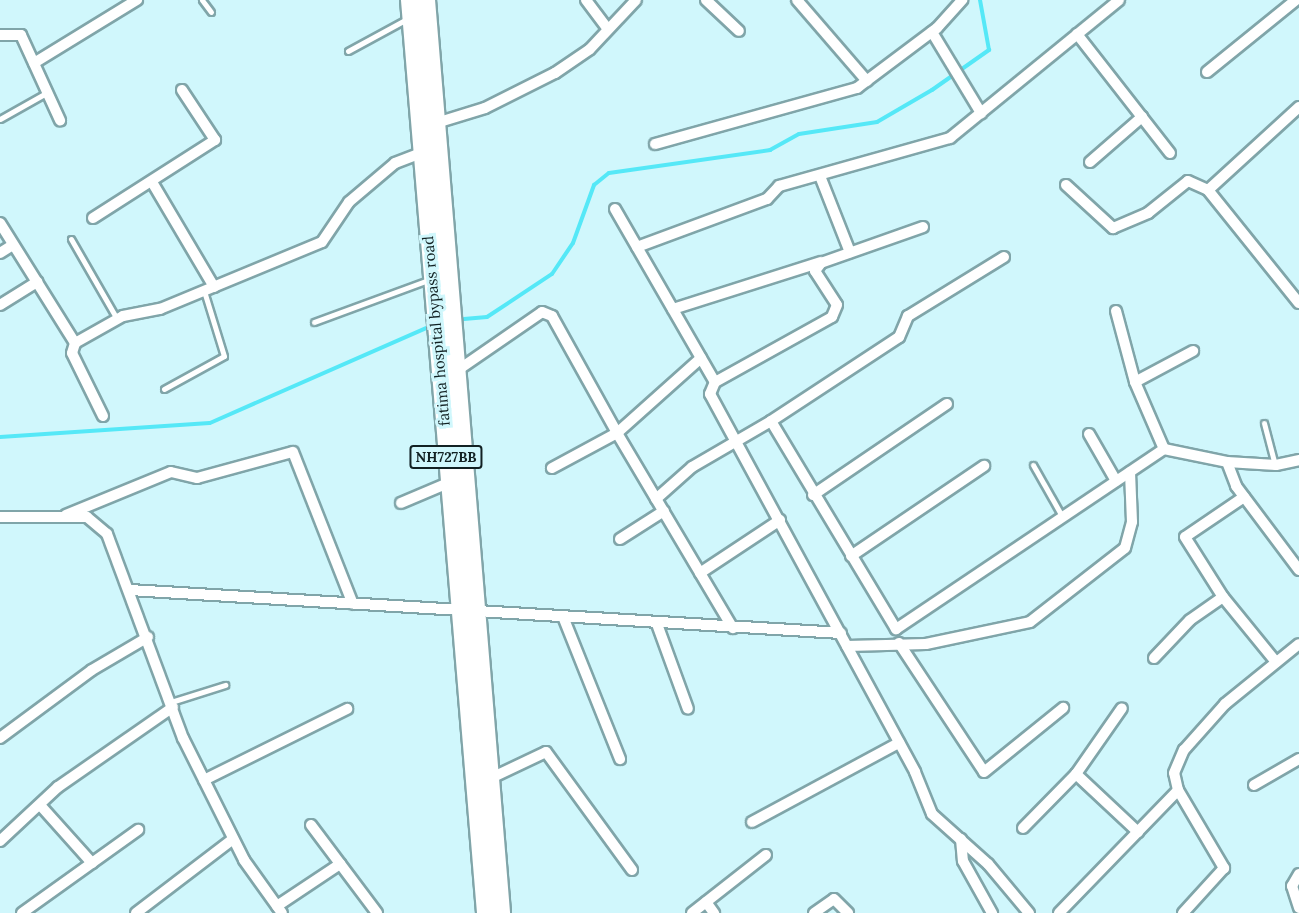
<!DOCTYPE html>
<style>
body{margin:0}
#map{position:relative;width:1299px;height:913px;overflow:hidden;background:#d0f7fc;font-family:Lora,serif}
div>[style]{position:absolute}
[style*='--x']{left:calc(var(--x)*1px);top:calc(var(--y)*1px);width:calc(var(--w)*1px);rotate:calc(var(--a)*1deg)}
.stream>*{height:4px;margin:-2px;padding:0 2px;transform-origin:2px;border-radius:2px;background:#55e8f7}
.roads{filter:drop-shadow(2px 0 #80a5a9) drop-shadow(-2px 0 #80a5a9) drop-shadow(0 2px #80a5a9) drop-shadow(0 -2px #80a5a9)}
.service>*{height:5px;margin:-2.5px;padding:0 2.5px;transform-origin:2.5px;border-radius:2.5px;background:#fff}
.minor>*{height:10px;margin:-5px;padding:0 5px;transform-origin:5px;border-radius:5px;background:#fff}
.trunk>*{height:18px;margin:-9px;padding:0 9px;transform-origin:9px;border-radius:9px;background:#fff}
span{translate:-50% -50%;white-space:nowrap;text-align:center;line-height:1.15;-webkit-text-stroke:6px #d0f7fc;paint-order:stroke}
.shield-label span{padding:2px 4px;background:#d0f7fc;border:2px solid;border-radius:4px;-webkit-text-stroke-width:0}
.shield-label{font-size:14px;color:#122123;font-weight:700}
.street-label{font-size:15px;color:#122123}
</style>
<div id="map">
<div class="stream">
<i style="--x:464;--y:319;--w:23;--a:-5"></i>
<i style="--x:487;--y:317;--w:78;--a:-33.5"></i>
<i style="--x:552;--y:274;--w:37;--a:-56"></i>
<i style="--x:573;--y:243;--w:62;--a:-70.1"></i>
<i style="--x:594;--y:185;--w:19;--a:-39"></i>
<i style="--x:609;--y:173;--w:163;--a:-8.1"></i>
<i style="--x:770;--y:150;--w:33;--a:-29"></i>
<i style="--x:799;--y:134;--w:79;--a:-8.7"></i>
<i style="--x:877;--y:122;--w:64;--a:-30.2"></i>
<i style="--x:932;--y:90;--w:70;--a:-35.1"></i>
<i style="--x:989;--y:50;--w:51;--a:-100.2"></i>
<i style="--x:0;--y:437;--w:210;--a:-3.8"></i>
<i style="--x:210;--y:423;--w:239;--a:-23.7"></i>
</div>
<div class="roads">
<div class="service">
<i style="--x:202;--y:0;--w:15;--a:53"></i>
<i style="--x:348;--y:51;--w:67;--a:-28.5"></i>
<i style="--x:0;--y:119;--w:55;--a:-29.4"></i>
<i style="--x:71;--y:239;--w:92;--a:60.1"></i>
<i style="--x:314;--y:322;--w:125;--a:-20.2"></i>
<i style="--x:164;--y:389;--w:68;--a:-28.8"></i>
<i style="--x:224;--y:356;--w:68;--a:-107.1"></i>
<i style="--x:1264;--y:423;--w:43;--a:75.3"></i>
<i style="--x:1033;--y:465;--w:59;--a:60.4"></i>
<i style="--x:171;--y:702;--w:57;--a:-17.5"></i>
</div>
<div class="minor">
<i style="--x:586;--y:0;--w:34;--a:53"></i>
<i style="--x:706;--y:0;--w:45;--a:43.2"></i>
<i style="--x:797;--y:0;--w:107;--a:49.2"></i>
<i style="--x:932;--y:32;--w:95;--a:58.8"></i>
<i style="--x:1077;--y:34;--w:151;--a:52"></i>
<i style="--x:0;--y:35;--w:21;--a:0"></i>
<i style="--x:21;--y:35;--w:94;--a:65.4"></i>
<i style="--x:34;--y:63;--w:121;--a:-31.5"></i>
<i style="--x:1207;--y:72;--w:114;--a:-39"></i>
<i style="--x:1299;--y:107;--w:123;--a:137.6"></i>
<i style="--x:1208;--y:190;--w:145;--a:51.2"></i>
<i style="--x:433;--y:124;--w:54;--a:-17.1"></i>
<i style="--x:485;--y:108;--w:78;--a:-26.6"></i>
<i style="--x:555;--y:73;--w:42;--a:-34.4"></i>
<i style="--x:590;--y:49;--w:67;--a:-46.8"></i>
<i style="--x:655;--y:144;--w:210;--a:-15.5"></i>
<i style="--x:857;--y:88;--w:100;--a:-36.9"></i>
<i style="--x:937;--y:28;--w:38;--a:-48"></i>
<i style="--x:1090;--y:162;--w:69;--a:-40.9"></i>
<i style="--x:820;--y:176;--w:82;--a:68.5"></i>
<i style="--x:152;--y:182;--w:122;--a:59.4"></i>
<i style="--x:1066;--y:185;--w:64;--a:42.5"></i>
<i style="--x:1113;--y:228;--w:38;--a:-23"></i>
<i style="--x:1148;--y:213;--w:51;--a:-38.7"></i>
<i style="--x:1188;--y:181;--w:22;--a:24"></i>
<i style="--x:615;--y:209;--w:200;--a:60"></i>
<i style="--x:93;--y:218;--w:145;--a:-32.6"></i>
<i style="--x:215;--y:140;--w:60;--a:-123.4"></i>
<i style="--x:0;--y:223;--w:142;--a:58"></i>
<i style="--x:923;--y:227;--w:108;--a:160.6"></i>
<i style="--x:821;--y:263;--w:10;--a:127"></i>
<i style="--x:815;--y:271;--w:40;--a:57.1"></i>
<i style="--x:837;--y:305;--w:13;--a:113"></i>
<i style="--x:832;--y:317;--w:134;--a:150.9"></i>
<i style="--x:715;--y:382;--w:13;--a:113"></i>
<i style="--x:710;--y:394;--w:430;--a:61.5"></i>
<i style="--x:915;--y:772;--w:45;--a:68"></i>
<i style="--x:932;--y:814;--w:75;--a:41.8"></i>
<i style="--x:988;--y:864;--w:64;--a:50.1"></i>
<i style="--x:637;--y:247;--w:139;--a:-20.3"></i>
<i style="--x:767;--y:199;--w:18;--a:-47"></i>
<i style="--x:779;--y:186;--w:178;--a:-15.7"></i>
<i style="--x:950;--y:138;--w:218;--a:-39.2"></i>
<i style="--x:0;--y:253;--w:15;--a:-32"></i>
<i style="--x:1004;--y:257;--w:113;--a:148.4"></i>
<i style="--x:908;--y:316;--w:23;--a:113"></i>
<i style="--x:899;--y:337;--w:153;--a:146.7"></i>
<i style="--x:771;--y:421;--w:243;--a:59"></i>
<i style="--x:896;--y:629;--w:323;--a:-33.9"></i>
<i style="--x:1164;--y:449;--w:64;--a:11.7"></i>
<i style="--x:1227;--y:462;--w:49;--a:3.5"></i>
<i style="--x:1276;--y:465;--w:24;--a:-12"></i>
<i style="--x:0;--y:305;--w:44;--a:-31.9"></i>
<i style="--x:673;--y:309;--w:155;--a:-17.6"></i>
<i style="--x:1116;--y:311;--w:73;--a:75"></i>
<i style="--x:1135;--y:382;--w:73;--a:66.6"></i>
<i style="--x:701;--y:358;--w:113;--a:138.2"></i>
<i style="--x:617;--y:433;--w:227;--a:59.3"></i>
<i style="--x:458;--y:370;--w:102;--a:-34.6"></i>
<i style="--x:542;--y:312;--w:11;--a:22"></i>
<i style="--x:552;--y:316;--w:134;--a:60.9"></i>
<i style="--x:617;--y:433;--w:74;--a:151.7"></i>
<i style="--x:1135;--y:382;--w:66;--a:-28.1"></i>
<i style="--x:103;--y:416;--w:70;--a:-116.2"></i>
<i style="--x:72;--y:353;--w:10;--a:-73"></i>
<i style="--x:75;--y:343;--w:55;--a:-29.4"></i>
<i style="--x:123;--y:316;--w:38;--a:-11"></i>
<i style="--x:160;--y:309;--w:175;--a:-22.5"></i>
<i style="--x:322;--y:242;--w:48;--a:-56"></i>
<i style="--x:349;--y:202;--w:60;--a:-40.3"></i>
<i style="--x:395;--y:163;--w:28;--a:-21"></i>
<i style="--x:1089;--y:434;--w:54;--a:60.1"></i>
<i style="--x:1227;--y:462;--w:26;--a:69"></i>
<i style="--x:1236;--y:486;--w:105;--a:53.1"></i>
<i style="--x:813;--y:495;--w:162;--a:-34.2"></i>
<i style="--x:1244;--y:497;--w:71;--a:145.9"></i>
<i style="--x:1185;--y:537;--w:71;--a:57.7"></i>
<i style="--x:1223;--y:597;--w:84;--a:50.8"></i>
<i style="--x:656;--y:499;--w:48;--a:-41.6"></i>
<i style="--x:692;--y:467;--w:91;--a:-30.2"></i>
<i style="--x:401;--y:503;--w:51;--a:-23.1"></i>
<i style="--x:66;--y:515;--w:113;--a:-22.3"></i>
<i style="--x:171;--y:472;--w:27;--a:13"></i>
<i style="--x:197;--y:478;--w:99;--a:-15.2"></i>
<i style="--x:293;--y:452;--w:163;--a:68.5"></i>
<i style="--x:0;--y:517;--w:87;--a:0"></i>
<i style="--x:87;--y:517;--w:26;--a:40"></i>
<i style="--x:107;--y:534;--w:218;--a:69.6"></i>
<i style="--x:183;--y:738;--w:136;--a:63.4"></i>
<i style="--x:244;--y:860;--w:65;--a:54.4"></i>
<i style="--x:620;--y:539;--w:52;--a:-32.5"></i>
<i style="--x:851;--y:556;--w:161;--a:-34.1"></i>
<i style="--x:700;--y:573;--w:96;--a:-33.5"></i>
<i style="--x:130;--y:590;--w:712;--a:3.46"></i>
<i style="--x:564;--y:619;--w:151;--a:68.2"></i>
<i style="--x:657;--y:624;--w:90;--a:70"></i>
<i style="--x:899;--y:643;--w:154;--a:56.6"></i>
<i style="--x:984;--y:772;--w:102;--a:-39"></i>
<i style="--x:847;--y:646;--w:79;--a:-1.5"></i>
<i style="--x:926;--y:644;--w:106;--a:-11.9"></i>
<i style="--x:1030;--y:622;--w:120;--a:-37.9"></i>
<i style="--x:1125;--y:548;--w:27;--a:-75"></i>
<i style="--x:1132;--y:522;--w:50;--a:-92.3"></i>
<i style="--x:1154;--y:658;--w:52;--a:-46.5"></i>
<i style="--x:1190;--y:620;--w:40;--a:-34.9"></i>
<i style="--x:0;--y:738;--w:114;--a:-36.5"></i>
<i style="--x:92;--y:670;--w:65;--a:-30.5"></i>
<i style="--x:1076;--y:774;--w:85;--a:43.1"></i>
<i style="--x:489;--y:779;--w:63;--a:-25.3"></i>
<i style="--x:546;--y:752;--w:146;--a:53.9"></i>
<i style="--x:204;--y:780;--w:160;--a:-26.4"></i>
<i style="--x:1254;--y:785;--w:52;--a:-30"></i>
<i style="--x:1178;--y:790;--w:91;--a:59.5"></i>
<i style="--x:1224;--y:868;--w:61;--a:132.3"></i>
<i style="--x:40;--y:805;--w:78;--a:48.1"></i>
<i style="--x:752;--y:822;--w:167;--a:-28.3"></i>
<i style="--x:311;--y:825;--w:110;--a:53.1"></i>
<i style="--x:1023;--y:828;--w:76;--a:-45.5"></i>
<i style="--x:1076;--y:774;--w:80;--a:-55.1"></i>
<i style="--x:961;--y:839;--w:22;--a:85"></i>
<i style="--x:963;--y:861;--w:60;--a:60.9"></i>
<i style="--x:0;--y:841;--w:79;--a:-43"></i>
<i style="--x:58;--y:787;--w:140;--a:-34.8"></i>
<i style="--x:1299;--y:874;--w:14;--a:120"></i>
<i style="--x:1292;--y:886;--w:23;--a:72"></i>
<i style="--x:706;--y:902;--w:14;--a:54"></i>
<i style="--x:277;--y:906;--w:76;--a:-33.7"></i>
<i style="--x:22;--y:913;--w:143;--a:-35.6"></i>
<i style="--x:136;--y:913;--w:122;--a:-37.3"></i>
<i style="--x:692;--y:913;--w:94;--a:-38.1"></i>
<i style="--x:814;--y:913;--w:24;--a:-35"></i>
<i style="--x:834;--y:899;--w:20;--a:45"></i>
<i style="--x:1059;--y:913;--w:171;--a:-45.9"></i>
<i style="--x:1178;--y:790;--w:17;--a:-103"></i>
<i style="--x:1174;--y:773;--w:25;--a:-67"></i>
<i style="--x:1184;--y:750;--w:62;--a:-48.3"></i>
<i style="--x:1225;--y:704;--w:95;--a:-39"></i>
</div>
<div class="trunk">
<i style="--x:410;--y:0;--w:916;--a:85.24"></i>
<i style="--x:426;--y:0;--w:916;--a:85.3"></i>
</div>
</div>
<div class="shield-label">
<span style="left:446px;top:457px">NH727BB</span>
</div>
<div class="street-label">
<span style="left:436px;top:331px;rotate:-95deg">fatima hospital bypass road</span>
</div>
</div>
